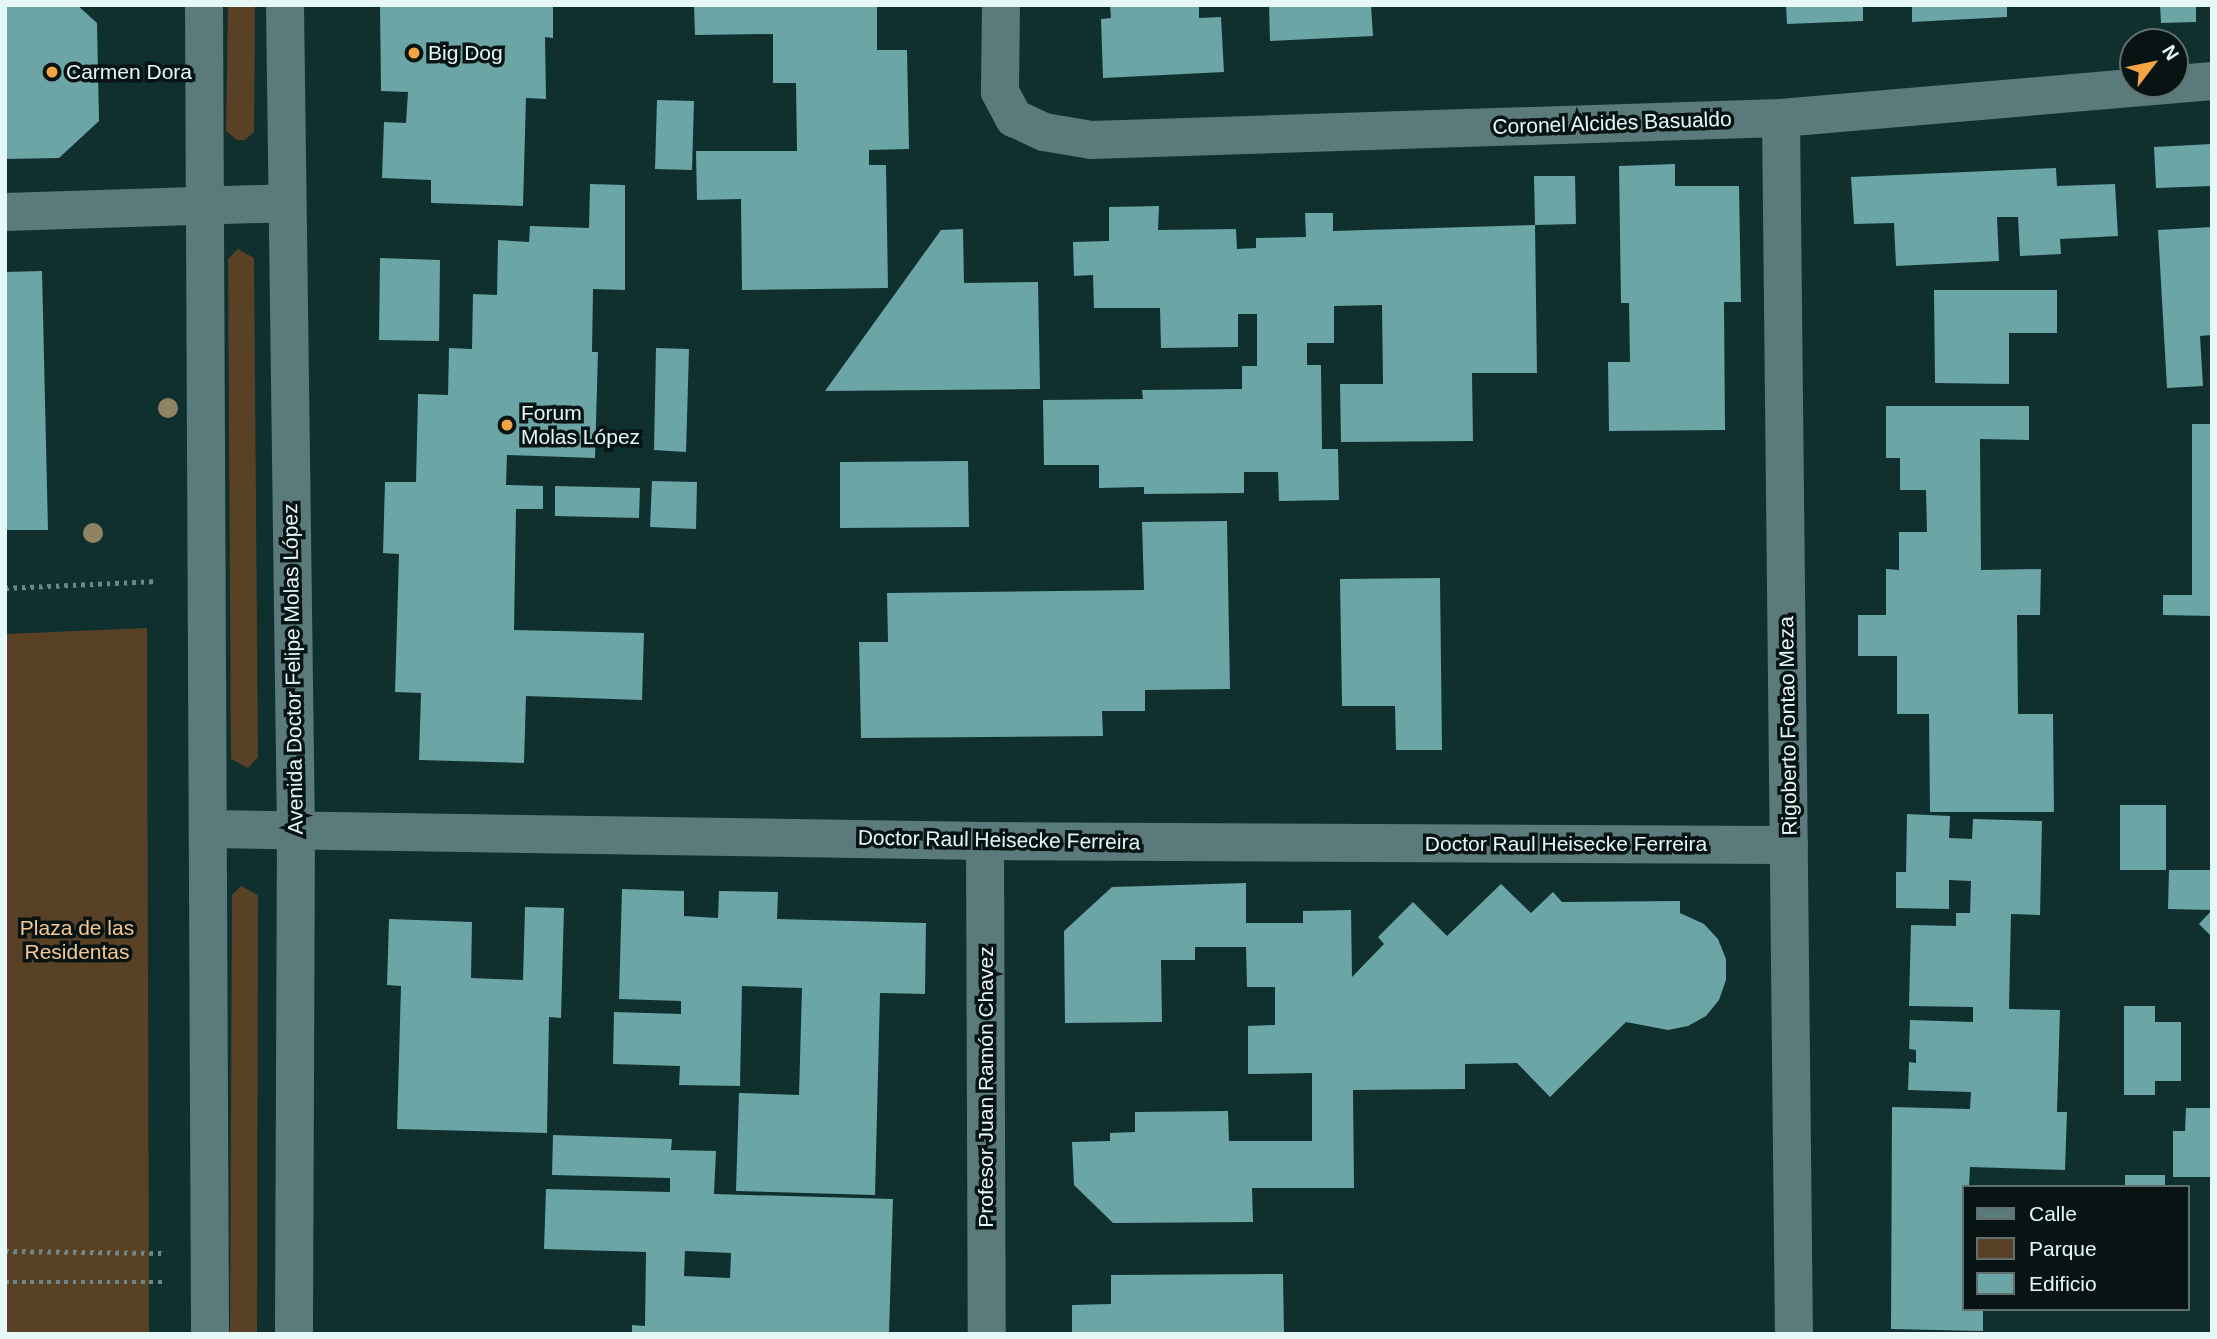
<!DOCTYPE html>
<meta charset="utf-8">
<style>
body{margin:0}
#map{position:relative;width:2217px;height:1339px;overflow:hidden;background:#102f2f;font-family:Arial,sans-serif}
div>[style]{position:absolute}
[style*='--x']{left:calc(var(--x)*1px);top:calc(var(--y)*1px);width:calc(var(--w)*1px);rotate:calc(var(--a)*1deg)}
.green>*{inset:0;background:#594126}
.building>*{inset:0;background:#6ba5a5}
.path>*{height:4.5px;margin-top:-2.25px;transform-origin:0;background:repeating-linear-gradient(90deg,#6d8686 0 3.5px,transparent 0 8.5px)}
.street>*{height:38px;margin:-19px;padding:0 19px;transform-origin:19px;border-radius:19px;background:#5b7a7b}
.secondary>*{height:38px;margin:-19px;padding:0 19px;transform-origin:19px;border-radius:19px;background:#5b7a7b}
.trees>*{width:20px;height:20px;margin:-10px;border-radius:50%;background:#908364}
.dots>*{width:19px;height:19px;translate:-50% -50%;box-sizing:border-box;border:4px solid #081414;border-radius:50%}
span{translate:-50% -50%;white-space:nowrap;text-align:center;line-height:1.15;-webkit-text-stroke:7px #081414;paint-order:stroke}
.poi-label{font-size:21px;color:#e6f7f7}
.left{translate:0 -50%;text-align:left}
.street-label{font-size:21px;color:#e6f7f7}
.park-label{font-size:21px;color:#f9c790}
.frame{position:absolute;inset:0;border:7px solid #e6f7f7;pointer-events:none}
.legend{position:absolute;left:1962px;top:1185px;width:228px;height:126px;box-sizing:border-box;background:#081414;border:2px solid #616f6f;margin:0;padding:9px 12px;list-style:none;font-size:21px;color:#e6f7f7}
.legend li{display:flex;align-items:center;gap:14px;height:35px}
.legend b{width:35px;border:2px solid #616f6f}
.north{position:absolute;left:2119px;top:28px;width:70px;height:70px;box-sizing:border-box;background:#081414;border:2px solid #616f6f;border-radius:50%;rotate:58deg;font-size:19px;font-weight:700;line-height:28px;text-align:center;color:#e6f7f7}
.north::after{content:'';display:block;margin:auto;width:24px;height:32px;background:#f2a542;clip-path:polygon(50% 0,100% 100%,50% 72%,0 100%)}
</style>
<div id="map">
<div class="green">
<i style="clip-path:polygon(228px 5px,255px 5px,254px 132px,245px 140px,237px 140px,226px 131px)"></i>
<i style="clip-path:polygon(238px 249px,254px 258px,258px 757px,248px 768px,231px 759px,228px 259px)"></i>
<i style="clip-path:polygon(147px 628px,149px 1334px,5px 1334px,5px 634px)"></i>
<i style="clip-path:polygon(241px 886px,258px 895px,257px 1334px,230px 1334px,232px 895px)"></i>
</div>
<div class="building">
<i style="clip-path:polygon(5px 5px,77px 5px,97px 23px,99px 121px,59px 158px,5px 159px)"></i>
<i style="clip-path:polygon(380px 5px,553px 5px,553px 38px,545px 37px,546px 99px,526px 98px,523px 206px,431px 203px,431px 180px,382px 178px,384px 122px,406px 123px,408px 92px,381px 91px)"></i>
<i style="clip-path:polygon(694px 5px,877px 5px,877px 50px,907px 50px,909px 149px,869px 150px,869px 165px,886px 165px,888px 288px,742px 290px,741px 199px,697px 200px,696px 151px,797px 151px,796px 83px,773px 83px,773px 34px,695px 35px)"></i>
<i style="clip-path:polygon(1110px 5px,1199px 5px,1199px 18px,1221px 17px,1224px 72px,1103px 78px,1101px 19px,1111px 18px)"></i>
<i style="clip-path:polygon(1269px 5px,1371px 5px,1373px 36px,1270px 41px)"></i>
<i style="clip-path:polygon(1786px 5px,1863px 5px,1863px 21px,1787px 24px)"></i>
<i style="clip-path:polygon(1912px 5px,2007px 5px,2007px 17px,1912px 22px)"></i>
<i style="clip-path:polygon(2160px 5px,2196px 5px,2196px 22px,2161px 23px)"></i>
<i style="clip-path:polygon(657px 100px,694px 101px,692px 170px,655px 169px)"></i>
<i style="clip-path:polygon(2212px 144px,2212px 186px,2156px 188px,2154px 147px)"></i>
<i style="clip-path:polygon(1675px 164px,1675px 186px,1739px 186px,1741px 302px,1724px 302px,1725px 430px,1609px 431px,1608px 362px,1630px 362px,1629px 303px,1621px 303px,1619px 166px)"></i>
<i style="clip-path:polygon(2056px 168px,2057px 186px,2115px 184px,2118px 236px,2060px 239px,2061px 254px,2020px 256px,2018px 217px,1997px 217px,1999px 261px,1896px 266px,1894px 223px,1854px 224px,1851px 177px)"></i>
<i style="clip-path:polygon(1534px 176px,1575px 176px,1576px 224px,1535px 225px)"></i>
<i style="clip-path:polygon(590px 184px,625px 185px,625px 290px,593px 289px,592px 352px,598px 352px,595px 458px,507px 455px,506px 485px,543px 486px,543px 509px,516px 509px,514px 630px,644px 633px,642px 700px,526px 696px,524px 763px,419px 760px,421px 693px,395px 692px,399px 554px,383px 553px,385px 482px,416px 482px,418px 394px,448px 395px,449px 348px,472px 349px,473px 294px,497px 295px,498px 240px,529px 242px,530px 226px,589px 228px)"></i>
<i style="clip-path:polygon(1159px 206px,1158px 230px,1236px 229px,1237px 249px,1256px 248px,1256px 238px,1306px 237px,1305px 213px,1333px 213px,1333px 231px,1535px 225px,1537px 373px,1472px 373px,1473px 441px,1341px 442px,1340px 384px,1383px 384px,1382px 305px,1334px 306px,1334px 343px,1307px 343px,1307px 365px,1321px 365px,1322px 449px,1338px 449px,1339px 500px,1279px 501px,1278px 472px,1244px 472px,1244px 493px,1144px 494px,1144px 487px,1099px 488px,1099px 465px,1044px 465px,1043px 400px,1143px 399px,1142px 390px,1242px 389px,1242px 366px,1257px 366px,1257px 314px,1238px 314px,1238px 347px,1161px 348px,1160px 308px,1094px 308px,1093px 275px,1074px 276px,1073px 242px,1109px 241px,1109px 207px)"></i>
<i style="clip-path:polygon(2212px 227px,2212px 335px,2200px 336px,2203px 386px,2167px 388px,2158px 230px)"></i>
<i style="clip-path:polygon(963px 229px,964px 283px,1038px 282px,1040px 389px,825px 391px,941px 230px)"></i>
<i style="clip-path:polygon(380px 258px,440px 260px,439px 341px,379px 340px)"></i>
<i style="clip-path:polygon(42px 271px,48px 530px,5px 530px,5px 272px)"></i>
<i style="clip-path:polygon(1934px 290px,2057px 290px,2057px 333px,2009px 333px,2009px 384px,1935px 383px)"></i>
<i style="clip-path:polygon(656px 348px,689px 349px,686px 452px,654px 450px)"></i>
<i style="clip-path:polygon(1886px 406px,2029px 406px,2029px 440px,1980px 439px,1981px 570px,2041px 569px,2040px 615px,2017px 615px,2018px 714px,2053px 714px,2054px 812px,1930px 812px,1929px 714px,1897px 714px,1897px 656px,1858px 656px,1858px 615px,1886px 615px,1886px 569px,1899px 570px,1899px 532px,1927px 532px,1926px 490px,1900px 490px,1900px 458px,1886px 458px)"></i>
<i style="clip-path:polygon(2192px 424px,2212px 424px,2212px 616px,2163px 615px,2163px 595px,2192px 595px)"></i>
<i style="clip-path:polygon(968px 461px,969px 527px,840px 528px,840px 462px)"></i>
<i style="clip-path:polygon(652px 481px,697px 482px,696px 529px,650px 527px)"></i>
<i style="clip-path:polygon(555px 486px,640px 488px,639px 518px,555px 516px)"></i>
<i style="clip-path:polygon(1227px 521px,1230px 689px,1145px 690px,1145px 711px,1102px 711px,1103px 736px,861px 738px,859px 642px,888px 642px,887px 593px,1144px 590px,1142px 522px)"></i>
<i style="clip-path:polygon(1440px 578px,1442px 750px,1396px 750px,1395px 706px,1342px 706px,1340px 579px)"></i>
<i style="clip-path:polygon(2120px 805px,2166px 805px,2166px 870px,2120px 870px)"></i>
<i style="clip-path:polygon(1907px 814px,1950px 816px,1949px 838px,1972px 839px,1973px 819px,2042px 821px,2040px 915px,2011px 914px,2009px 1009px,2060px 1010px,2057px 1112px,2067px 1112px,2065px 1170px,1970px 1167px,1969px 1187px,1963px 1187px,1963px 1309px,1983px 1309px,1983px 1331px,1891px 1329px,1892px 1107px,1970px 1109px,1971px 1092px,1908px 1090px,1909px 1062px,1916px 1063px,1916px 1050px,1909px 1049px,1910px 1020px,1973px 1022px,1973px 1007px,1909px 1006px,1911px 925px,1956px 926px,1956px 913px,1970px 913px,1971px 881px,1949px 880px,1949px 909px,1896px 908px,1896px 872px,1906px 872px)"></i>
<i style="clip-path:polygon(2169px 870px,2212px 870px,2212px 910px,2168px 909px)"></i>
<i style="clip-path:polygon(1246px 883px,1246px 923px,1303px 923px,1303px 911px,1351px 910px,1352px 977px,1384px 944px,1378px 937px,1413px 902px,1447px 936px,1501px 884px,1531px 913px,1553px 892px,1562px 902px,1680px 901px,1680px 913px,1704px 924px,1718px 939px,1726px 959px,1726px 980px,1719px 1000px,1706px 1016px,1688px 1026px,1668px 1030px,1626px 1022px,1550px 1097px,1517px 1063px,1465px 1064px,1465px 1089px,1353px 1090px,1354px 1188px,1252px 1188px,1253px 1222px,1113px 1223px,1074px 1185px,1072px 1142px,1110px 1141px,1110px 1133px,1135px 1132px,1135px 1112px,1228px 1111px,1229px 1141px,1312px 1141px,1312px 1073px,1248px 1074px,1248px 1026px,1275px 1025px,1275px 987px,1247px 987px,1246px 947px,1195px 947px,1195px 960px,1161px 960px,1162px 1022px,1065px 1023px,1064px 931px,1112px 887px)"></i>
<i style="clip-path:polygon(622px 889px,684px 891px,684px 916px,718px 918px,719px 891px,778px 892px,777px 919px,926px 923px,925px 994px,880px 993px,875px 1195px,736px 1191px,739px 1093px,799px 1095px,802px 988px,742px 986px,740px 1086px,679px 1085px,680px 1066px,613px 1064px,614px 1012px,681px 1014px,681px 1001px,619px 999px)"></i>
<i style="clip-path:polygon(525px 907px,564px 908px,561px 1018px,549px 1017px,547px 1133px,397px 1129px,401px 986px,387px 985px,389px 919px,472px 922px,471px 978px,523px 980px)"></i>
<i style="clip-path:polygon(2212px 910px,2212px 937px,2199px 924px)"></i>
<i style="clip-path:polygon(2124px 1006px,2155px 1006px,2155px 1022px,2181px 1022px,2181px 1081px,2155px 1081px,2155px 1095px,2124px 1095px)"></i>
<i style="clip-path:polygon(2186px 1108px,2212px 1108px,2212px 1177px,2173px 1177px,2173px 1131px,2185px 1131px)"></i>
<i style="clip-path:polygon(evenodd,553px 1135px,672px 1139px,671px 1150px,716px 1151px,714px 1194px,893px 1199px,889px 1334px,632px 1334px,632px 1325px,645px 1326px,646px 1252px,544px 1249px,546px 1189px,670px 1192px,670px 1178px,552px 1175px,553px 1135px,685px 1251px,731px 1253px,730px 1278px,684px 1276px,685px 1251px)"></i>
<i style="clip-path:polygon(2125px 1175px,2165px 1175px,2165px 1187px,2125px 1187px)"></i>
<i style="clip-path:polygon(1283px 1274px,1284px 1334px,1072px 1334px,1072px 1305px,1111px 1304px,1111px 1275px)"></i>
</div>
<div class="path">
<i style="--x:5;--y:588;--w:153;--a:-2.6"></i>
<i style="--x:5;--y:1251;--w:157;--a:0.7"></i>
<i style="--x:5;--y:1282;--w:157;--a:0"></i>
</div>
<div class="street">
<i style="--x:1001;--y:5;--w:87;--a:90.7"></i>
<i style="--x:1000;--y:92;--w:30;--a:62"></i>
<i style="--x:1014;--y:118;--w:33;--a:25"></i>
<i style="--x:1044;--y:132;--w:48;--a:9.7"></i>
<i style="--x:1091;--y:140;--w:690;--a:-1.83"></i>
<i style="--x:1781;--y:118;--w:433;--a:-4.9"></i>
<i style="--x:1781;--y:118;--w:1216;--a:89.39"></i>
<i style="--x:5;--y:212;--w:281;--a:-1.8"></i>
<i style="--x:209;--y:829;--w:776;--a:0.89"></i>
<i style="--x:985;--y:841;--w:804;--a:0.29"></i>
<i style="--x:985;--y:841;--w:493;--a:89.8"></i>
</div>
<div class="secondary">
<i style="--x:204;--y:5;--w:1329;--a:89.74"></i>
<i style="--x:285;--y:5;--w:824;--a:89.24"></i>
<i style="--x:296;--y:829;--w:505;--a:90.23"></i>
</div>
<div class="trees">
<i style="left:168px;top:408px"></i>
<i style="left:93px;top:533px"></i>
</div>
<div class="dots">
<i style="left:414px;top:53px;background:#f2a542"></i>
<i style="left:52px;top:72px;background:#f2a542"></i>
<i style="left:507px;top:425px;background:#f2a542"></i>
</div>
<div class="poi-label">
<span class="left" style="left:428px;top:53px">Big Dog</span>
<span class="left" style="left:66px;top:72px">Carmen Dora</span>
<span class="left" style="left:521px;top:425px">Forum<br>Molas López</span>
</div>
<div class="street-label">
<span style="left:1612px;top:123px;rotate:-2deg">Coronel Alcides Basualdo</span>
<span style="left:293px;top:669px;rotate:-91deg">Avenida Doctor Felipe Molas López</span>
<span style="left:1788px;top:726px;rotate:-91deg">Rigoberto Fontao Meza</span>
<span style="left:999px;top:840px;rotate:1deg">Doctor Raul Heisecke Ferreira</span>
<span style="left:1566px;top:844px">Doctor Raul Heisecke Ferreira</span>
<span style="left:986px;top:1087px;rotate:-90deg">Profesor Juan Ramón Chavez</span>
</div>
<div class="park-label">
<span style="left:77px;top:940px">Plaza de las<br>Residentas</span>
</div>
<div class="frame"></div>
<ul class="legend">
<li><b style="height:9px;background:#5b7a7b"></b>Calle</li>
<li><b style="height:19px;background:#594126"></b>Parque</li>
<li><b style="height:19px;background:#6ba5a5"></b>Edificio</li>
</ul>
<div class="north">N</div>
</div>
